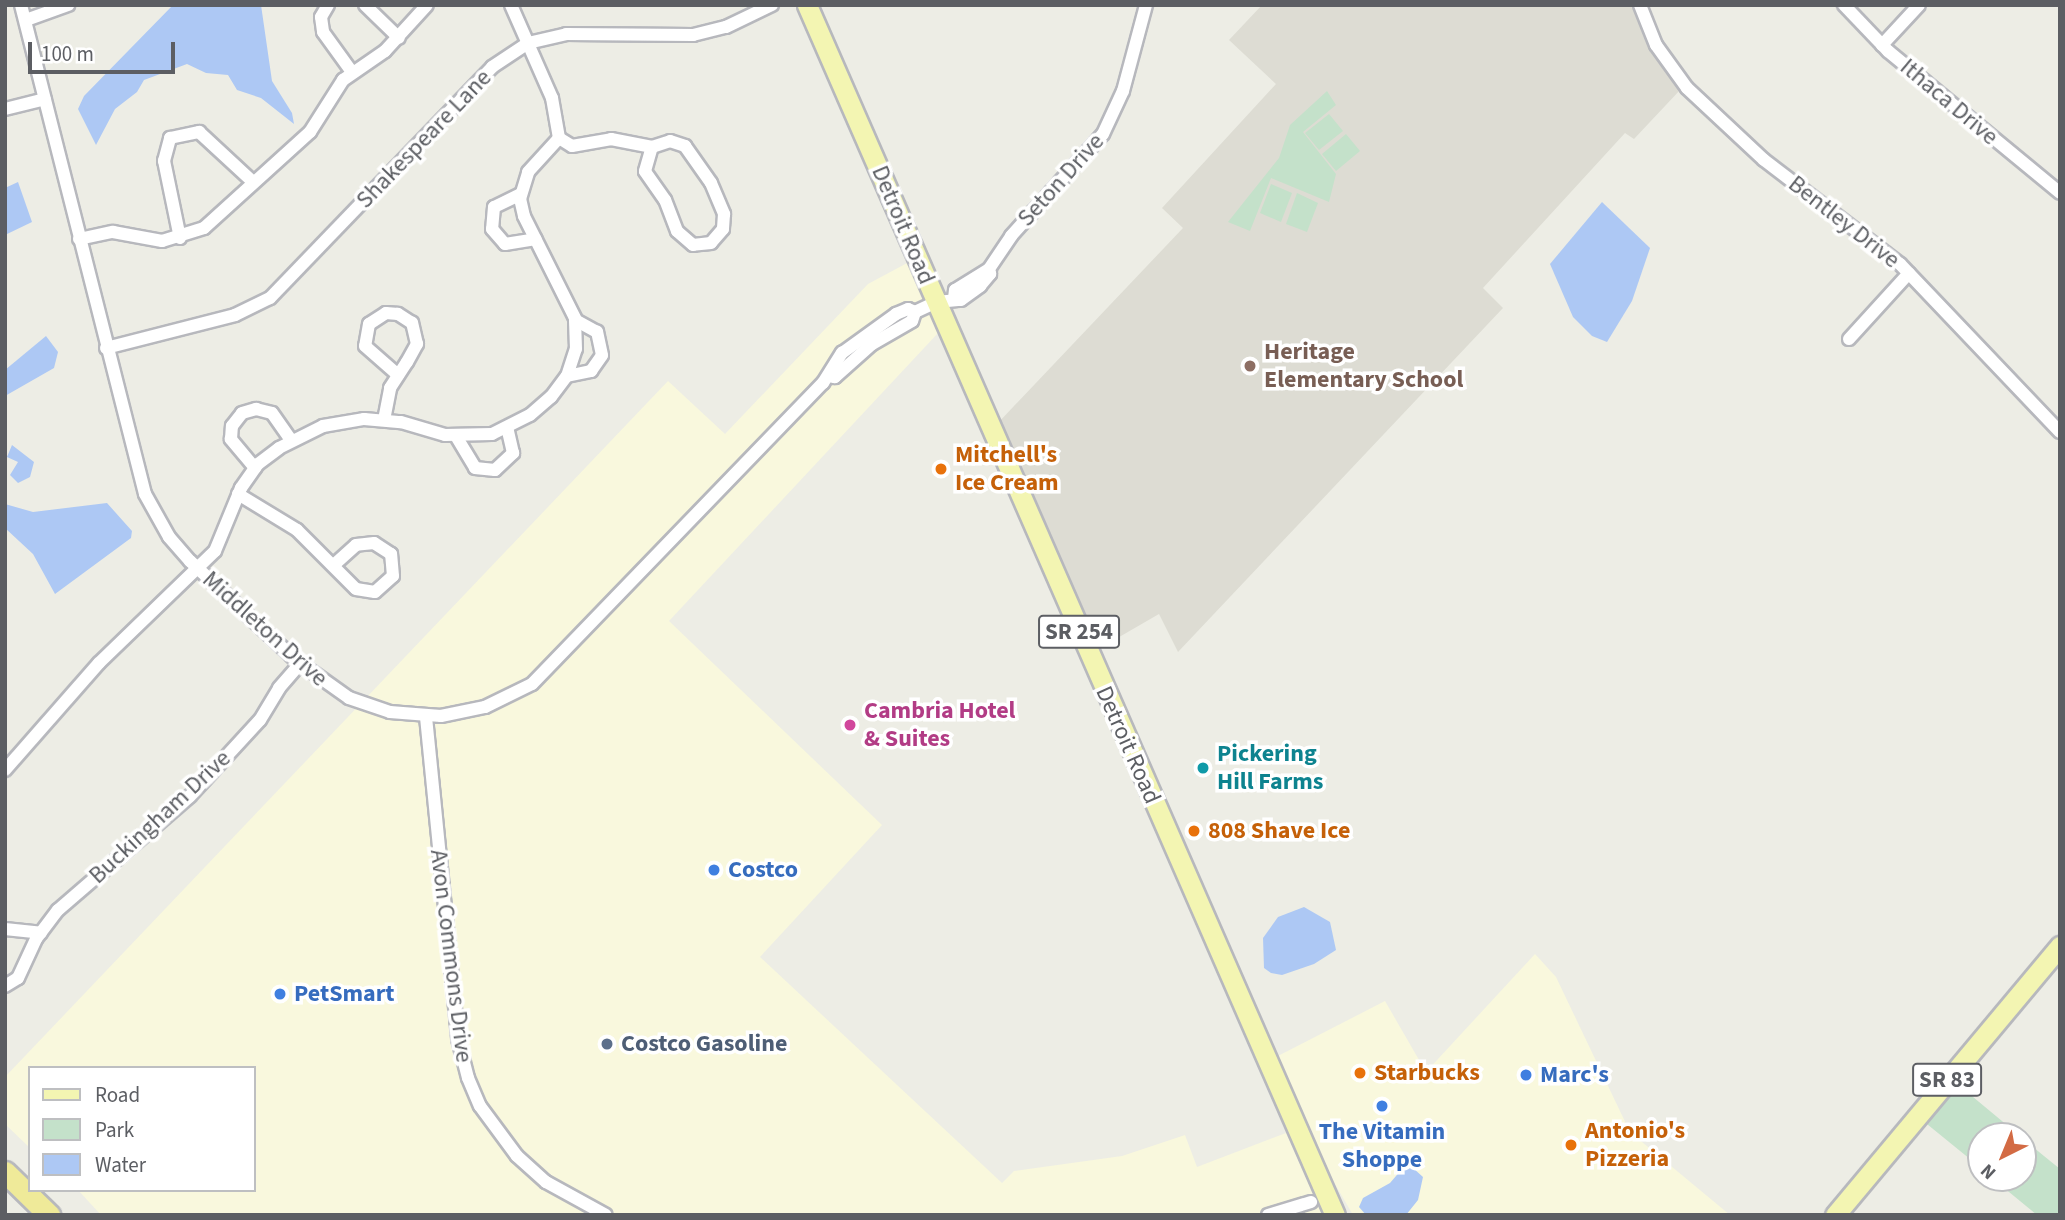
<!DOCTYPE html>
<style>
body{margin:0}
#map{position:relative;width:2065px;height:1220px;overflow:hidden;background:#edede5;font-family:"Source Sans 3",sans-serif}
div>[style]{position:absolute}
[style*='--x']{left:calc(var(--x)*1px);top:calc(var(--y)*1px);width:calc(var(--w)*1px);rotate:calc(var(--a)*1deg)}
.commercial>*{inset:0;background:#f9f8dd}
.education>*{inset:0;background:#dddcd3}
.green>*{inset:0;background:#c4e1ca}
.water>*{inset:0;background:#adc8f4}
.roads{filter:drop-shadow(2px 0 #b7b8bd) drop-shadow(-2px 0 #b7b8bd) drop-shadow(0 2px #b7b8bd) drop-shadow(0 -2px #b7b8bd)}
.minor>*{height:12px;margin:-6px;padding:0 6px;transform-origin:6px;border-radius:6px;background:#fff}
.primary>*{height:19px;margin:-9.5px;padding:0 9.5px;transform-origin:9.5px;border-radius:9.5px;background:#f3f5b2}
.motorway>*{height:21px;margin:-10.5px;padding:0 10.5px;transform-origin:10.5px;border-radius:10.5px;background:#efea99}
.dots>*{width:19px;height:19px;translate:-50% -50%;box-sizing:border-box;border:4px solid #fff;border-radius:50%}
span{translate:-50% -50%;white-space:nowrap;text-align:center;line-height:1.15;-webkit-text-stroke:7px #fff;paint-order:stroke}
.shield-label span{padding:2px 5px;background:#fff;border:2px solid;border-radius:5px;-webkit-text-stroke-width:0}
.shield-label{font-size:23px;color:#5c5e63;font-weight:700}
.street-label{font-size:24px;color:#5c5e63}
.education-label{font-size:24px;color:#785e54;font-weight:700}
.left{translate:0 -50%;text-align:left}
.food-label{font-size:24px;color:#c56008;font-weight:700}
.hotel-label{font-size:24px;color:#b23c85;font-weight:700}
.culture-label{font-size:24px;color:#0d838f;font-weight:700}
.shop-label{font-size:24px;color:#366cbe;font-weight:700}
.service-label{font-size:24px;color:#4e5e75;font-weight:700}
.frame{position:absolute;inset:0;border:7px solid #5c5e63;pointer-events:none}
.legend{position:absolute;left:28px;top:1066px;width:228px;height:126px;box-sizing:border-box;background:#fff;border:2px solid #bebfc1;margin:0;padding:9px 12px;list-style:none;font-size:21px;color:#5c5e63}
.legend li{display:flex;align-items:center;gap:14px;height:35px}
.legend b{width:35px;border:2px solid #bebfc1}
.north{position:absolute;left:1967px;top:1122px;width:70px;height:70px;box-sizing:border-box;background:#fff;border:2px solid #bebfc1;border-radius:50%;rotate:223deg;font-size:19px;font-weight:700;line-height:28px;text-align:center;color:#5c5e63}
.north::after{content:'';display:block;margin:auto;width:24px;height:32px;background:#d36b44;clip-path:polygon(50% 0,100% 100%,50% 72%,0 100%)}
.scale{position:absolute;left:28px;top:42px;width:147px;height:32px;box-sizing:border-box;border:4px solid #5c5e63;border-top:0;padding-left:9px;font-size:21px;line-height:24px;white-space:nowrap;color:#5c5e63;-webkit-text-stroke:5px #fff;paint-order:stroke}
</style>
<div id="map">
<div class="commercial">
<i style="clip-path:polygon(909px 262px,939px 332px,669px 621px,882px 825px,760px 957px,1002px 1183px,1014px 1171px,1122px 1156px,1185px 1135px,1197px 1167px,1286px 1133px,1323px 1215px,101px 1215px,78px 1190px,254px 1190px,254px 1068px,30px 1068px,30px 1148px,5px 1124px,5px 1077px,668px 381px,725px 434px,868px 284px)"></i>
<i style="clip-path:polygon(1535px 954px,1556px 977px,1630px 1132px,1730px 1215px,1353px 1215px,1328px 1172px,1276px 1057px,1385px 1001px,1426px 1072px)"></i>
</div>
<div class="education">
<i style="clip-path:polygon(1262px 5px,1633px 5px,1649px 43px,1681px 89px,1634px 139px,1625px 133px,1483px 288px,1503px 308px,1178px 652px,1159px 614px,1095px 651px,997px 424px,1183px 228px,1162px 208px,1276px 84px,1229px 40px)"></i>
</div>
<div class="green">
<i style="clip-path:polygon(1327px 91px,1336px 105px,1303px 132px,1336px 174px,1329px 202px,1271px 178px,1250px 231px,1228px 222px,1279px 158px,1290px 125px)"></i>
<i style="clip-path:polygon(1329px 114px,1343px 131px,1319px 150px,1305px 133px)"></i>
<i style="clip-path:polygon(1346px 134px,1360px 151px,1336px 171px,1322px 154px)"></i>
<i style="clip-path:polygon(1271px 184px,1292px 193px,1281px 222px,1260px 213px)"></i>
<i style="clip-path:polygon(1297px 193px,1318px 203px,1307px 232px,1286px 224px)"></i>
<i style="clip-path:polygon(1955px 1082px,2020px 1136px,1981px 1136px,1981px 1168px,1922px 1120px)"></i>
<i style="clip-path:polygon(2023px 1139px,2060px 1169px,2060px 1215px,2037px 1215px,1992px 1178px,2023px 1178px)"></i>
</div>
<div class="water">
<i style="clip-path:polygon(173px 5px,261px 5px,272px 81px,292px 113px,294px 124px,261px 98px,237px 90px,228px 75px,206px 73px,187px 64px,144px 80px,137px 92px,115px 109px,96px 145px,78px 109px,84px 96px)"></i>
<i style="clip-path:polygon(18px 182px,32px 222px,5px 235px,5px 188px)"></i>
<i style="clip-path:polygon(1602px 202px,1650px 248px,1632px 301px,1607px 342px,1592px 336px,1573px 317px,1550px 264px)"></i>
<i style="clip-path:polygon(46px 336px,58px 352px,54px 368px,5px 396px,5px 370px)"></i>
<i style="clip-path:polygon(12px 445px,34px 462px,30px 477px,18px 483px,10px 475px,18px 462px,7px 457px)"></i>
<i style="clip-path:polygon(107px 503px,132px 531px,131px 538px,55px 594px,33px 554px,5px 528px,5px 504px,33px 512px)"></i>
<i style="clip-path:polygon(1304px 907px,1330px 922px,1336px 950px,1314px 964px,1282px 975px,1271px 973px,1264px 968px,1263px 938px,1278px 917px)"></i>
<i style="clip-path:polygon(1413px 1168px,1423px 1177px,1418px 1200px,1406px 1215px,1366px 1215px,1359px 1207px,1363px 1198px,1390px 1183px,1402px 1169px)"></i>
</div>
<div class="roads">
<div class="minor">
<i style="--x:21;--y:5;--w:504;--a:75.77"></i>
<i style="--x:145;--y:494;--w:49;--a:60.8"></i>
<i style="--x:169;--y:537;--w:32;--a:49"></i>
<i style="--x:190;--y:561;--w:146;--a:43.1"></i>
<i style="--x:297;--y:661;--w:64;--a:35.4"></i>
<i style="--x:349;--y:698;--w:43;--a:18.9"></i>
<i style="--x:390;--y:712;--w:51;--a:4.5"></i>
<i style="--x:441;--y:716;--w:45;--a:-11.6"></i>
<i style="--x:485;--y:707;--w:52;--a:-26.1"></i>
<i style="--x:532;--y:684;--w:419;--a:-46"></i>
<i style="--x:823;--y:383;--w:36;--a:-58"></i>
<i style="--x:842;--y:353;--w:67;--a:-35.8"></i>
<i style="--x:896;--y:314;--w:13;--a:-23"></i>
<i style="--x:908;--y:309;--w:8;--a:23"></i>
<i style="--x:915;--y:312;--w:9;--a:108"></i>
<i style="--x:912;--y:321;--w:46;--a:150.1"></i>
<i style="--x:872;--y:344;--w:50;--a:138.3"></i>
<i style="--x:835;--y:377;--w:6;--a:-171"></i>
<i style="--x:328;--y:5;--w:14;--a:120"></i>
<i style="--x:321;--y:17;--w:15;--a:82"></i>
<i style="--x:323;--y:32;--w:49;--a:54.1"></i>
<i style="--x:365;--y:5;--w:47;--a:44.1"></i>
<i style="--x:511;--y:5;--w:102;--a:66.2"></i>
<i style="--x:552;--y:98;--w:41;--a:80.1"></i>
<i style="--x:1640;--y:5;--w:43;--a:68.2"></i>
<i style="--x:1656;--y:45;--w:53;--a:54.2"></i>
<i style="--x:1687;--y:88;--w:105;--a:43.1"></i>
<i style="--x:1764;--y:160;--w:171;--a:37.4"></i>
<i style="--x:1900;--y:264;--w:232;--a:46.4"></i>
<i style="--x:1844;--y:5;--w:64;--a:46.3"></i>
<i style="--x:1888;--y:51;--w:223;--a:39.5"></i>
<i style="--x:26;--y:20;--w:45;--a:-19.7"></i>
<i style="--x:1882;--y:45;--w:54;--a:-47.2"></i>
<i style="--x:5;--y:109;--w:41;--a:-14"></i>
<i style="--x:559;--y:138;--w:15;--a:32"></i>
<i style="--x:572;--y:146;--w:40;--a:-10"></i>
<i style="--x:611;--y:139;--w:42;--a:11"></i>
<i style="--x:652;--y:147;--w:19;--a:-18"></i>
<i style="--x:670;--y:141;--w:16;--a:18"></i>
<i style="--x:685;--y:146;--w:45;--a:54.9"></i>
<i style="--x:711;--y:183;--w:34;--a:67"></i>
<i style="--x:724;--y:214;--w:15;--a:94"></i>
<i style="--x:723;--y:229;--w:18;--a:131"></i>
<i style="--x:711;--y:243;--w:18;--a:174"></i>
<i style="--x:693;--y:245;--w:21;--a:-139"></i>
<i style="--x:677;--y:231;--w:33;--a:-111"></i>
<i style="--x:665;--y:200;--w:35;--a:-125"></i>
<i style="--x:645;--y:171;--w:25;--a:-74"></i>
<i style="--x:521;--y:194;--w:30;--a:154"></i>
<i style="--x:494;--y:207;--w:22;--a:95"></i>
<i style="--x:492;--y:229;--w:20;--a:49"></i>
<i style="--x:505;--y:244;--w:31;--a:-9"></i>
<i style="--x:180;--y:238;--w:79;--a:-101.7"></i>
<i style="--x:164;--y:161;--w:24;--a:-75"></i>
<i style="--x:170;--y:138;--w:30;--a:-12"></i>
<i style="--x:199;--y:132;--w:72;--a:42.8"></i>
<i style="--x:79;--y:239;--w:35;--a:-12"></i>
<i style="--x:113;--y:232;--w:50;--a:10.4"></i>
<i style="--x:162;--y:241;--w:44;--a:-17.2"></i>
<i style="--x:204;--y:228;--w:143;--a:-42.2"></i>
<i style="--x:310;--y:132;--w:62;--a:-57.6"></i>
<i style="--x:343;--y:80;--w:51;--a:-34.6"></i>
<i style="--x:385;--y:51;--w:62;--a:-47.6"></i>
<i style="--x:989;--y:269;--w:40;--a:-56"></i>
<i style="--x:1011;--y:236;--w:137;--a:-48"></i>
<i style="--x:1103;--y:134;--w:47;--a:-65.1"></i>
<i style="--x:1123;--y:91;--w:89;--a:-75"></i>
<i style="--x:915;--y:312;--w:23;--a:-25"></i>
<i style="--x:936;--y:302;--w:25;--a:-5"></i>
<i style="--x:961;--y:300;--w:24;--a:-36"></i>
<i style="--x:980;--y:286;--w:16;--a:-50"></i>
<i style="--x:990;--y:274;--w:5;--a:-101"></i>
<i style="--x:989;--y:269;--w:40;--a:148"></i>
<i style="--x:955;--y:290;--w:8;--a:97"></i>
<i style="--x:1849;--y:339;--w:89;--a:-47.7"></i>
<i style="--x:106;--y:348;--w:133;--a:-14.3"></i>
<i style="--x:235;--y:315;--w:39;--a:-26"></i>
<i style="--x:270;--y:298;--w:320;--a:-46.1"></i>
<i style="--x:492;--y:67;--w:43;--a:-33.7"></i>
<i style="--x:528;--y:43;--w:39;--a:-13"></i>
<i style="--x:566;--y:34;--w:127;--a:0.5"></i>
<i style="--x:693;--y:35;--w:34;--a:-14"></i>
<i style="--x:726;--y:27;--w:51;--a:-25.6"></i>
<i style="--x:567;--y:376;--w:25;--a:-12"></i>
<i style="--x:591;--y:371;--w:19;--a:-55"></i>
<i style="--x:602;--y:355;--w:24;--a:-102"></i>
<i style="--x:597;--y:332;--w:25;--a:-151"></i>
<i style="--x:384;--y:420;--w:33;--a:-79"></i>
<i style="--x:390;--y:388;--w:31;--a:-57"></i>
<i style="--x:407;--y:362;--w:21;--a:-61"></i>
<i style="--x:417;--y:344;--w:22;--a:-103"></i>
<i style="--x:412;--y:323;--w:17;--a:-147"></i>
<i style="--x:398;--y:314;--w:12;--a:-175"></i>
<i style="--x:386;--y:313;--w:20;--a:147"></i>
<i style="--x:369;--y:324;--w:22;--a:100"></i>
<i style="--x:365;--y:346;--w:44;--a:41.3"></i>
<i style="--x:456;--y:436;--w:37;--a:59"></i>
<i style="--x:475;--y:468;--w:20;--a:6"></i>
<i style="--x:495;--y:470;--w:25;--a:-43"></i>
<i style="--x:513;--y:453;--w:26;--a:-103"></i>
<i style="--x:255;--y:468;--w:38;--a:-130"></i>
<i style="--x:231;--y:439;--w:13;--a:-86"></i>
<i style="--x:232;--y:426;--w:16;--a:-52"></i>
<i style="--x:242;--y:413;--w:15;--a:-16"></i>
<i style="--x:256;--y:409;--w:16;--a:14"></i>
<i style="--x:272;--y:413;--w:33;--a:55"></i>
<i style="--x:238;--y:494;--w:69;--a:31.4"></i>
<i style="--x:297;--y:530;--w:83;--a:45"></i>
<i style="--x:356;--y:589;--w:19;--a:9"></i>
<i style="--x:375;--y:592;--w:24;--a:-42"></i>
<i style="--x:393;--y:576;--w:22;--a:-95"></i>
<i style="--x:391;--y:554;--w:20;--a:-147"></i>
<i style="--x:374;--y:543;--w:18;--a:174"></i>
<i style="--x:356;--y:545;--w:28;--a:138"></i>
<i style="--x:426;--y:717;--w:324;--a:84.3"></i>
<i style="--x:458;--y:1039;--w:40;--a:75.6"></i>
<i style="--x:468;--y:1078;--w:30;--a:67"></i>
<i style="--x:480;--y:1106;--w:62;--a:53.5"></i>
<i style="--x:517;--y:1156;--w:39;--a:42"></i>
<i style="--x:546;--y:1182;--w:68;--a:28.8"></i>
<i style="--x:5;--y:770;--w:142;--a:-48.7"></i>
<i style="--x:99;--y:663;--w:161;--a:-44"></i>
<i style="--x:215;--y:551;--w:68;--a:-67.6"></i>
<i style="--x:241;--y:488;--w:29;--a:-55"></i>
<i style="--x:258;--y:464;--w:26;--a:-37"></i>
<i style="--x:279;--y:448;--w:49;--a:-26.6"></i>
<i style="--x:323;--y:426;--w:42;--a:-9.7"></i>
<i style="--x:364;--y:419;--w:37;--a:5"></i>
<i style="--x:401;--y:422;--w:46;--a:16.5"></i>
<i style="--x:445;--y:435;--w:47;--a:-1.2"></i>
<i style="--x:492;--y:434;--w:42;--a:-26.6"></i>
<i style="--x:530;--y:415;--w:28;--a:-41"></i>
<i style="--x:551;--y:397;--w:26;--a:-53"></i>
<i style="--x:567;--y:376;--w:28;--a:-72"></i>
<i style="--x:576;--y:349;--w:31;--a:-92"></i>
<i style="--x:575;--y:318;--w:114;--a:-116.6"></i>
<i style="--x:524;--y:216;--w:17;--a:-103"></i>
<i style="--x:520;--y:199;--w:28;--a:-73"></i>
<i style="--x:528;--y:172;--w:46;--a:-47.6"></i>
<i style="--x:5;--y:929;--w:36;--a:6"></i>
<i style="--x:5;--y:986;--w:15;--a:-32"></i>
<i style="--x:18;--y:978;--w:43;--a:-65.2"></i>
<i style="--x:36;--y:939;--w:36;--a:-53"></i>
<i style="--x:58;--y:910;--w:174;--a:-40.8"></i>
<i style="--x:190;--y:796;--w:103;--a:-47.4"></i>
<i style="--x:260;--y:720;--w:37;--a:-59"></i>
<i style="--x:279;--y:688;--w:32;--a:-49"></i>
<i style="--x:1268;--y:1215;--w:45;--a:-16.8"></i>
</div>
<div class="primary">
<i style="--x:807;--y:5;--w:1320;--a:66.43"></i>
<i style="--x:1835;--y:1215;--w:351;--a:-50.1"></i>
</div>
<div class="motorway">
<i style="--x:5;--y:1172;--w:62;--a:44.3"></i>
</div>
</div>
<div class="dots">
<i style="left:1250px;top:366px;background:#8d6e63"></i>
<i style="left:941px;top:469px;background:#e8710a"></i>
<i style="left:850px;top:725px;background:#d1479c"></i>
<i style="left:1203px;top:768px;background:#0f9aa8"></i>
<i style="left:1194px;top:831px;background:#e8710a"></i>
<i style="left:714px;top:870px;background:#3f7fe0"></i>
<i style="left:280px;top:994px;background:#3f7fe0"></i>
<i style="left:607px;top:1044px;background:#5c6f8a"></i>
<i style="left:1360px;top:1073px;background:#e8710a"></i>
<i style="left:1526px;top:1075px;background:#3f7fe0"></i>
<i style="left:1382px;top:1106px;background:#3f7fe0"></i>
<i style="left:1571px;top:1145px;background:#e8710a"></i>
</div>
<div class="shield-label">
<span style="left:1079px;top:632px">SR 254</span>
<span style="left:1947px;top:1080px">SR 83</span>
</div>
<div class="street-label">
<span style="left:1949px;top:102px;rotate:40deg">Ithaca Drive</span>
<span style="left:424px;top:139px;rotate:-46deg">Shakespeare Lane</span>
<span style="left:1061px;top:180px;rotate:-48deg">Seton Drive</span>
<span style="left:1844px;top:222px;rotate:38deg">Bentley Drive</span>
<span style="left:903px;top:225px;rotate:67deg">Detroit Road</span>
<span style="left:265px;top:629px;rotate:42deg">Middleton Drive</span>
<span style="left:1128px;top:745px;rotate:66deg">Detroit Road</span>
<span style="left:160px;top:817px;rotate:-43deg">Buckingham Drive</span>
<span style="left:451px;top:956px;rotate:83deg">Avon Commons Drive</span>
</div>
<div class="education-label">
<span class="left" style="left:1264px;top:366px">Heritage<br>Elementary School</span>
</div>
<div class="food-label">
<span class="left" style="left:955px;top:469px">Mitchell's<br>Ice Cream</span>
<span class="left" style="left:1208px;top:831px">808 Shave Ice</span>
<span class="left" style="left:1374px;top:1073px">Starbucks</span>
<span class="left" style="left:1585px;top:1145px">Antonio's<br>Pizzeria</span>
</div>
<div class="hotel-label">
<span class="left" style="left:864px;top:725px">Cambria Hotel<br>&amp; Suites</span>
</div>
<div class="culture-label">
<span class="left" style="left:1217px;top:768px">Pickering<br>Hill Farms</span>
</div>
<div class="shop-label">
<span class="left" style="left:728px;top:870px">Costco</span>
<span class="left" style="left:294px;top:994px">PetSmart</span>
<span class="left" style="left:1540px;top:1075px">Marc's</span>
<span style="left:1382px;top:1146px">The Vitamin<br>Shoppe</span>
</div>
<div class="service-label">
<span class="left" style="left:621px;top:1044px">Costco Gasoline</span>
</div>
<div class="frame"></div>
<ul class="legend">
<li><b style="height:9px;background:#f3f5b2"></b>Road</li>
<li><b style="height:19px;background:#c4e1ca"></b>Park</li>
<li><b style="height:19px;background:#adc8f4"></b>Water</li>
</ul>
<div class="north">N</div>
<div class="scale">100 m</div>
</div>
